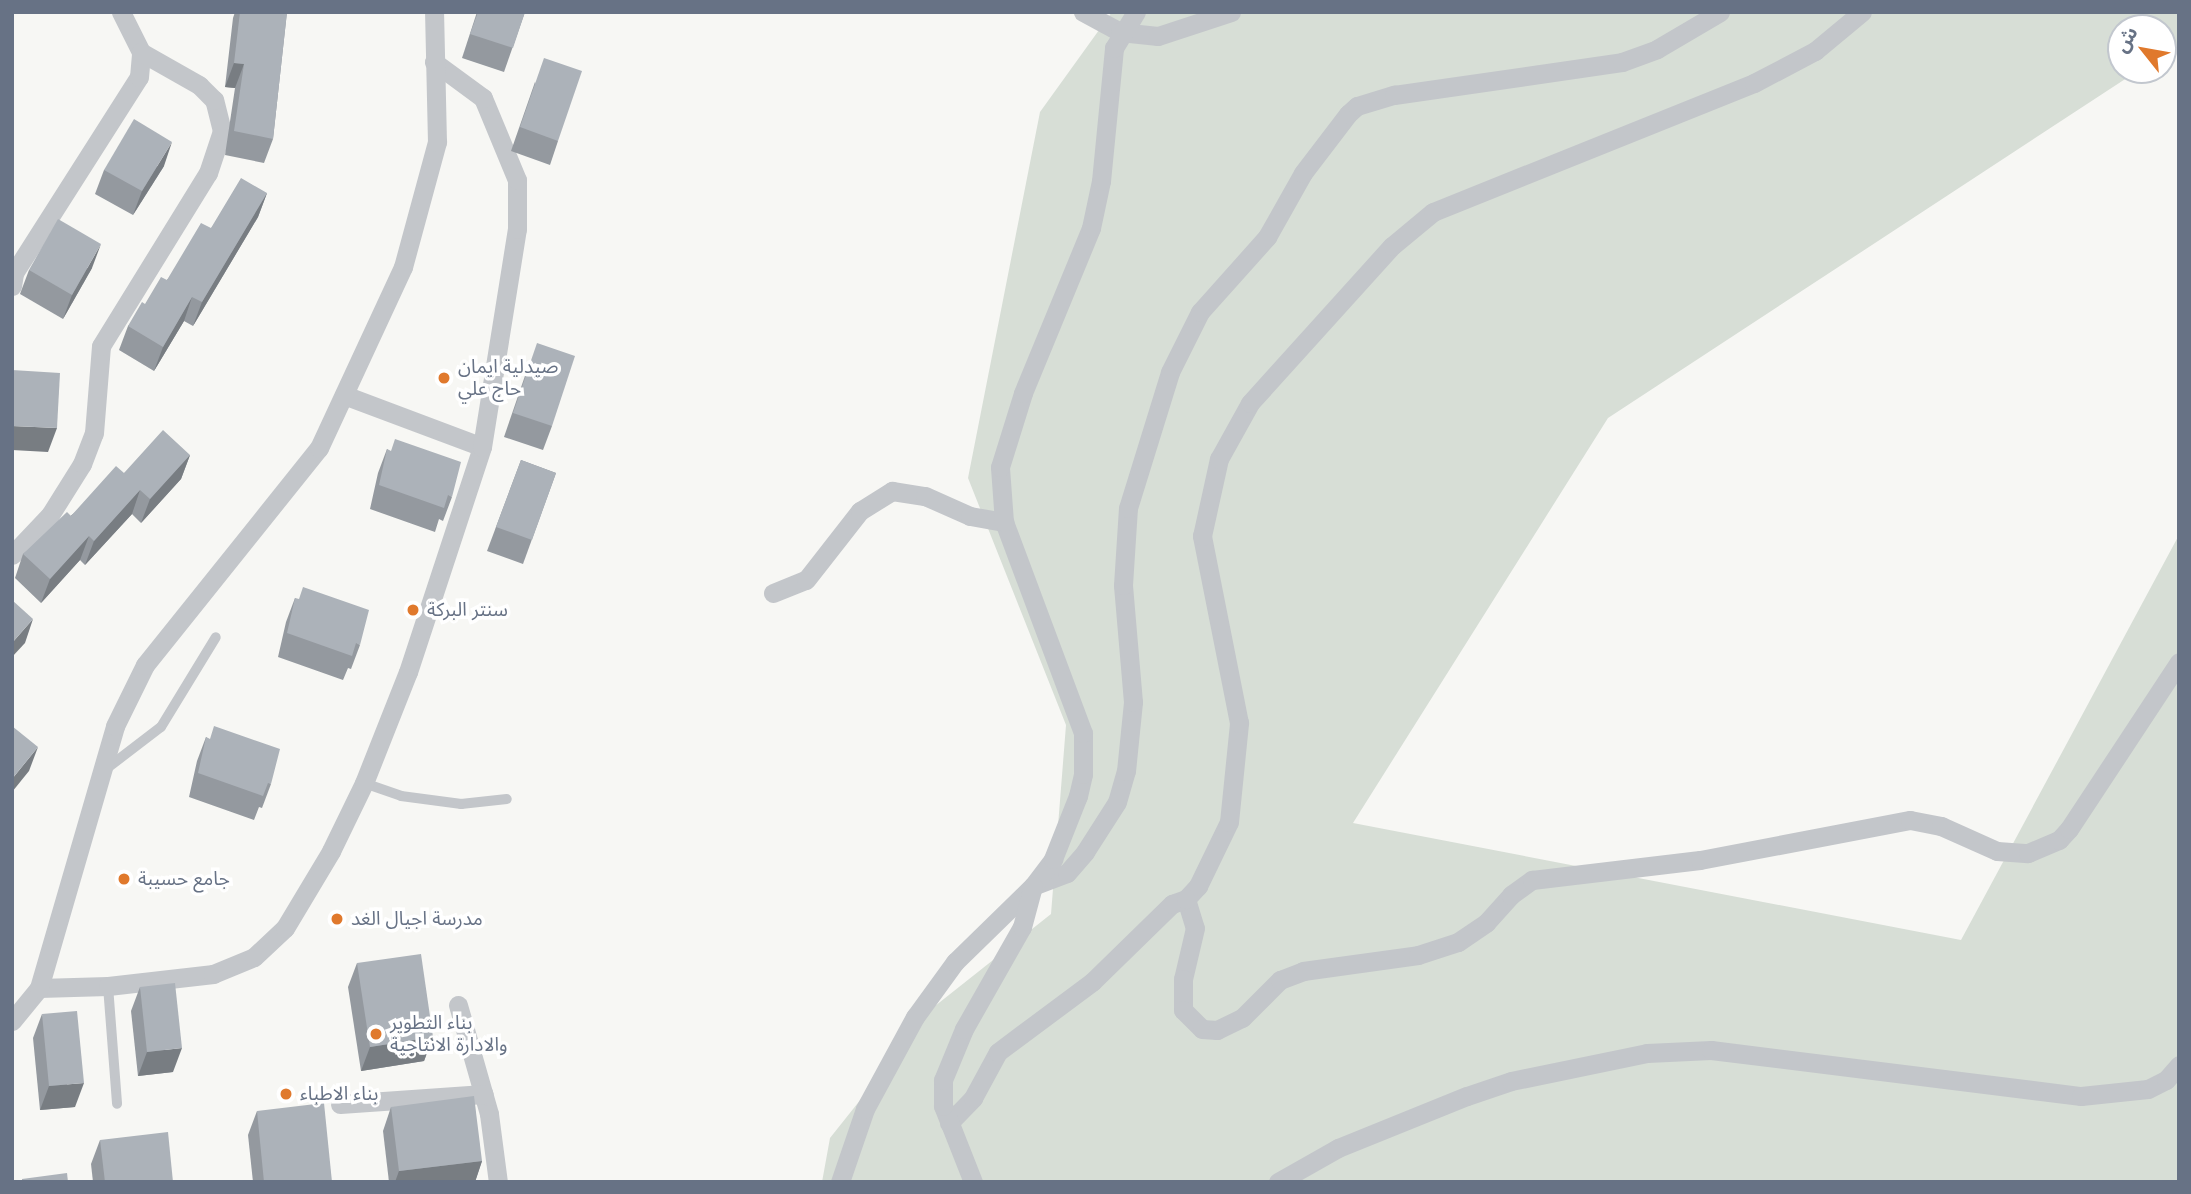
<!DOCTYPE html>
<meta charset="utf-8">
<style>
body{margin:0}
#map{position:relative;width:2191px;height:1194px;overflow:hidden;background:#f7f7f4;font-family:"PT Sans","Noto Sans Arabic",sans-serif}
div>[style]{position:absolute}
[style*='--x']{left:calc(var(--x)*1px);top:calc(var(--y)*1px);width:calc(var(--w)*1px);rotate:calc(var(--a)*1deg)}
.green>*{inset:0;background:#d7ded6}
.lane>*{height:10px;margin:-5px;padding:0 5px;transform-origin:5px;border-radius:5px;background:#c3c6ca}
.street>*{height:19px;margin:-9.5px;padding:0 9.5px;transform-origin:9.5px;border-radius:9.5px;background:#c3c6ca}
.wall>*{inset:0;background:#94999f}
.shaded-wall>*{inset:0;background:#787d82}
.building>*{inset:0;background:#acb2b9}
.dots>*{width:19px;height:19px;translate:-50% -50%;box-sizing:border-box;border:4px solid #fff;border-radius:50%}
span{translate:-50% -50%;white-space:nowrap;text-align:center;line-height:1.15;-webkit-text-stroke:7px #fff;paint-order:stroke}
.poi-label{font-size:19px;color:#677285}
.left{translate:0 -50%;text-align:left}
.frame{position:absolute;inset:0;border:14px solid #677285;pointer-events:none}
.north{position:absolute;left:2107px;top:14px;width:70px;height:70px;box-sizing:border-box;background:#fff;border:2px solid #c2c7ce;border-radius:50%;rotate:301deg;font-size:19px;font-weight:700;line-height:28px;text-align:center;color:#677285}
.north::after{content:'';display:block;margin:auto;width:24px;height:32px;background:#e0792c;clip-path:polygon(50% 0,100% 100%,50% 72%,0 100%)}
</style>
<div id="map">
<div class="green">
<i style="clip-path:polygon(1112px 12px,2179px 12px,2179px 44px,2163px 55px,2163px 28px,2121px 28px,2121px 70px,2139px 70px,1608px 418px,1353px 823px,1961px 940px,2179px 535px,2179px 1182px,822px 1182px,830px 1138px,935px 1006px,1051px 914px,1066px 725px,968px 478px,1040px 112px)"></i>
</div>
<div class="lane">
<i style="--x:106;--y:769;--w:69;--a:-37.4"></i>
<i style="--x:161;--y:727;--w:105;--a:-58.6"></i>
<i style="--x:364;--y:783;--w:39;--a:19"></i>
<i style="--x:401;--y:796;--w:61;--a:7.6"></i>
<i style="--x:461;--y:804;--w:46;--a:-6.2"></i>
<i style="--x:108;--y:986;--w:118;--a:85.6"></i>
</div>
<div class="street">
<i style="--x:1083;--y:12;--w:42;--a:28.4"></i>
<i style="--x:1120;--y:32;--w:38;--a:6"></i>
<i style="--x:1158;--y:36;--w:77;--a:-18.2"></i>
<i style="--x:12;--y:286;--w:13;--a:-81"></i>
<i style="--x:14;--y:273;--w:232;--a:-57.5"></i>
<i style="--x:139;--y:77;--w:25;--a:-85"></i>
<i style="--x:141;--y:52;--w:45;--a:-116.6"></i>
<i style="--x:344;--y:395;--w:147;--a:20.6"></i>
<i style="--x:12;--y:555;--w:55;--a:-46.5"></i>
<i style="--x:50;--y:515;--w:60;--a:-57.9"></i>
<i style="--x:82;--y:464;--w:33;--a:-69"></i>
<i style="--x:94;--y:433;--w:87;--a:-85.4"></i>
<i style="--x:101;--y:346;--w:203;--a:-58.3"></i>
<i style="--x:208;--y:173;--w:44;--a:-71.6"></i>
<i style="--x:222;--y:131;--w:32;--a:-104"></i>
<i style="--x:214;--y:100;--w:21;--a:-135"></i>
<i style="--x:199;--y:85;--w:67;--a:-150.4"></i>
<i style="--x:773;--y:593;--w:35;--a:-22"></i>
<i style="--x:806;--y:580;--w:88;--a:-52"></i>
<i style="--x:860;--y:511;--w:38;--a:-32"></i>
<i style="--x:892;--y:491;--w:33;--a:9"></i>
<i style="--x:925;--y:496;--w:49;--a:24"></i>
<i style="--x:970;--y:516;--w:35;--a:10"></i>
<i style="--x:1033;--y:886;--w:36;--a:-21"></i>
<i style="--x:1067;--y:873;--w:28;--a:-49"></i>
<i style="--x:1085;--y:852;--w:59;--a:-57.4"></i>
<i style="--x:1117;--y:802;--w:32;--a:-74"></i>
<i style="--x:1126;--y:771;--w:69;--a:-84.2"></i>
<i style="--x:1133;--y:702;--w:117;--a:-94.9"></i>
<i style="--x:1123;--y:585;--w:77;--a:-86.3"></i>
<i style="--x:1128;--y:508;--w:142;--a:-72.8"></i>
<i style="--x:1170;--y:372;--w:67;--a:-63.4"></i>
<i style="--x:1200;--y:312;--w:101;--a:-48.2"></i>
<i style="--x:1267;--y:237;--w:73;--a:-60.6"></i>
<i style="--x:1303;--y:173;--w:74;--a:-52.7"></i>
<i style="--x:1348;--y:114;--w:12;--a:-42"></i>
<i style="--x:1357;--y:106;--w:39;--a:-17"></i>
<i style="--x:1394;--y:95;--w:230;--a:-8.2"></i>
<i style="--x:1622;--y:62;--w:37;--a:-20"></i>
<i style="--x:1657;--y:49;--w:73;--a:-30.4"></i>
<i style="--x:1186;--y:899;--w:30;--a:73"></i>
<i style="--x:1195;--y:928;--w:52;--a:103.2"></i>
<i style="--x:1183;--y:979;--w:31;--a:90"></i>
<i style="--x:1183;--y:1010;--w:27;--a:45"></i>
<i style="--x:1202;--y:1029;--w:15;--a:4"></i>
<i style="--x:1217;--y:1030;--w:28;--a:-26"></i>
<i style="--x:1242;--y:1018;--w:54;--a:-45"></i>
<i style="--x:1280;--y:980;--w:25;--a:-21"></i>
<i style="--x:1303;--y:971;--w:116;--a:-7.9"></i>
<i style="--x:1418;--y:955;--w:42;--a:-18"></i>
<i style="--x:1458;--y:942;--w:34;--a:-34"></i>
<i style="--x:1486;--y:923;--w:38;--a:-48"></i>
<i style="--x:1511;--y:895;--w:26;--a:-36"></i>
<i style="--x:1532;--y:880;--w:169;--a:-6.8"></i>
<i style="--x:1700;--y:860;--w:214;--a:-10.8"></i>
<i style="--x:1910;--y:820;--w:32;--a:11"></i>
<i style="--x:1941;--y:826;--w:61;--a:24.1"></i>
<i style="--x:1997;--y:851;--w:31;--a:4"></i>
<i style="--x:2028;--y:853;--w:34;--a:-23"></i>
<i style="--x:2059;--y:840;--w:15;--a:-48"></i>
<i style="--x:2069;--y:829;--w:200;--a:-56.6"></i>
<i style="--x:39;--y:988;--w:69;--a:-1.7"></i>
<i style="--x:108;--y:986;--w:106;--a:-6.5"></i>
<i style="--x:213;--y:974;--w:44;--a:-22.5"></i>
<i style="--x:254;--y:957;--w:42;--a:-43.1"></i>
<i style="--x:285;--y:928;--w:90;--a:-59.1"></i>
<i style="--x:331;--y:851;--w:76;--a:-64.1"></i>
<i style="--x:364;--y:783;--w:119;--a:-68.4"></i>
<i style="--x:408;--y:672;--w:237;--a:-71.8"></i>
<i style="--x:482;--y:447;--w:221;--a:-80.9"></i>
<i style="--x:517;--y:229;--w:49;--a:-90"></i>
<i style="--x:517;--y:180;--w:89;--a:-112.5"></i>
<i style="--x:483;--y:98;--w:61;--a:-143.7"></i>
<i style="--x:458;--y:1005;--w:113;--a:74.1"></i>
<i style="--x:489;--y:1114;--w:69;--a:82.5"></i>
<i style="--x:12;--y:1021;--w:43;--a:-50.7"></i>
<i style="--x:39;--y:988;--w:273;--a:-73.8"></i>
<i style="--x:115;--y:726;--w:68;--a:-63.8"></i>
<i style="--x:145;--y:665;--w:278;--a:-51.3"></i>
<i style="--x:319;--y:448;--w:200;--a:-65.1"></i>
<i style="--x:403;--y:267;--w:130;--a:-74.8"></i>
<i style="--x:437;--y:142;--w:130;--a:-91.3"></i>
<i style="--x:340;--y:1104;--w:144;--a:-4"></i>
<i style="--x:949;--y:1123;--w:35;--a:-46"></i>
<i style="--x:973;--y:1098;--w:52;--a:-61.5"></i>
<i style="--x:998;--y:1052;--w:117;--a:-36.7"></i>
<i style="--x:1092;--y:982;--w:112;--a:-44.3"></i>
<i style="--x:1172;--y:904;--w:15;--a:-20"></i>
<i style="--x:1186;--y:899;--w:18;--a:-47"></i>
<i style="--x:1198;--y:886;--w:71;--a:-64.2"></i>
<i style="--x:1229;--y:822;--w:100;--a:-84.2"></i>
<i style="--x:1239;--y:723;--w:191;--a:-101.2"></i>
<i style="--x:1202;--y:536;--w:79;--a:-77.6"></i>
<i style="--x:1219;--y:459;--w:64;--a:-61"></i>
<i style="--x:1250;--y:403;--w:212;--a:-47.9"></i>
<i style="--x:1392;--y:246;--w:53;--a:-39.7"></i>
<i style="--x:1433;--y:212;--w:346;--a:-21.9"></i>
<i style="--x:1754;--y:83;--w:69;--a:-27.7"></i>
<i style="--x:1815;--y:51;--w:61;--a:-39.7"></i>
<i style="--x:840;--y:1182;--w:77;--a:-71.1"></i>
<i style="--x:865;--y:1109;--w:105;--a:-61.5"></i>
<i style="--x:915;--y:1017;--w:68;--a:-54"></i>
<i style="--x:955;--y:962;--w:109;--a:-44.3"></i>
<i style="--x:1033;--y:886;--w:34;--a:-53"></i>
<i style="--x:1053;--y:859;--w:68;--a:-68.4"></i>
<i style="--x:1078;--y:796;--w:23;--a:-77"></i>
<i style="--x:1083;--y:774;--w:41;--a:-90"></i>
<i style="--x:1083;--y:733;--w:225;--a:-110.5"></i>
<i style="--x:1004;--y:522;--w:55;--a:-94.2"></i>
<i style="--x:1000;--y:467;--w:77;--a:-72.7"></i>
<i style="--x:1023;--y:393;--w:178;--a:-67.6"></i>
<i style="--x:1091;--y:228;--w:48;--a:-78"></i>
<i style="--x:1101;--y:181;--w:134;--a:-84.4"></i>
<i style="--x:1114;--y:48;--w:42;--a:-58.6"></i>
<i style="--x:973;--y:1182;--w:82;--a:-111.5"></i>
<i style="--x:943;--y:1106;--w:26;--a:-90"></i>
<i style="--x:943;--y:1080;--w:55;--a:-67.6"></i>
<i style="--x:964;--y:1029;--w:117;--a:-60.4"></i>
<i style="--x:1022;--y:927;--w:42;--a:-75"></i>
<i style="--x:1278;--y:1182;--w:69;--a:-29.5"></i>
<i style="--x:1338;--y:1148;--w:139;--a:-22"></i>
<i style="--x:1467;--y:1096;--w:46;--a:-18.8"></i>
<i style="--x:1511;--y:1081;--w:139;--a:-11.6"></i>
<i style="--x:1647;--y:1053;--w:64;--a:-2.7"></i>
<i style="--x:1711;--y:1050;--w:373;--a:7.1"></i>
<i style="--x:2081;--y:1096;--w:67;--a:-6"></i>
<i style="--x:2148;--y:1089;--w:20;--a:-27"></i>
<i style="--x:2166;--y:1080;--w:20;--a:-49"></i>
</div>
<div class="wall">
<i style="clip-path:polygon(235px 12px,287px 12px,273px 139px,264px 163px,225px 155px,235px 88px,225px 87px,233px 18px)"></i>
<i style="clip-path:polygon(477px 12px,525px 12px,504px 72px,462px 58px)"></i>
<i style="clip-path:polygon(535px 82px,558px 141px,550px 165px,511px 151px)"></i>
<i style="clip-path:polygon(164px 166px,133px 215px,95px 194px,104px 170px)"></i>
<i style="clip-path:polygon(267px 193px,258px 217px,193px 326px,184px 321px,154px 371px,119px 350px,128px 326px,211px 228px)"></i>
<i style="clip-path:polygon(92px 268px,63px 319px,20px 294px,29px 270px)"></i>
<i style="clip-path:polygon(528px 367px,552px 426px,543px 450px,504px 437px)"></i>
<i style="clip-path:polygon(387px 449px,452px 497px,443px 521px,439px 519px,435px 532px,370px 509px,378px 473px)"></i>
<i style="clip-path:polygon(190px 455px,181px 479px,141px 523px,132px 514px,85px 565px,80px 560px,41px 603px,15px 578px,23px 554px,124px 473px)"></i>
<i style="clip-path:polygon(521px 460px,556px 473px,523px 564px,487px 551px)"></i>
<i style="clip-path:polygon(295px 598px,360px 645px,351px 669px,348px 668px,343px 680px,278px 657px,286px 622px)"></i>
<i style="clip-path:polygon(206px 737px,271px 784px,262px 808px,259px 807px,254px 820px,189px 797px,197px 761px)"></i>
<i style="clip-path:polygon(357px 963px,433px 1037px,424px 1061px,361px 1071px,348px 987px)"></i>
<i style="clip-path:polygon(140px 987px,173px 1072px,138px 1076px,131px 1011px)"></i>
<i style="clip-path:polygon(42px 1014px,75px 1107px,40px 1110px,33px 1038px)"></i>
<i style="clip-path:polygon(391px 1107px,482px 1161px,475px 1182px,389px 1182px,383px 1131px)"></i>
<i style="clip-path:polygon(257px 1111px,332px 1182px,253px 1182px,248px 1135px)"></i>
<i style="clip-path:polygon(100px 1140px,173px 1182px,93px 1182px,91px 1164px)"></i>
</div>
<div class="shaded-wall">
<i style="clip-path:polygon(234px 63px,244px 64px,235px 88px,225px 87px)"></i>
<i style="clip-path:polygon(172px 142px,164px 166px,133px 215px,142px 191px)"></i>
<i style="clip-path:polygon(267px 193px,258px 217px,193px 326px,202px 302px)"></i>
<i style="clip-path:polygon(101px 244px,92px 268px,63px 319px,72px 295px)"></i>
<i style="clip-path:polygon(192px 297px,184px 321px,154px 371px,163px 347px)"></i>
<i style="clip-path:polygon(12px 426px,57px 428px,48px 452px,12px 450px)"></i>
<i style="clip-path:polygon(190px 455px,181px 479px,141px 523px,150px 499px)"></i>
<i style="clip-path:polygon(140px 490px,132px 514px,85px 565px,94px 541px)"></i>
<i style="clip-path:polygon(89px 536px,80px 560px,41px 603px,50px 579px)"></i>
<i style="clip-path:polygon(33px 619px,25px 643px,12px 657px,12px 643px)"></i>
<i style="clip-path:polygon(38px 747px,29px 771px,12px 792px,12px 779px)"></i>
<i style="clip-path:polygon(433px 1037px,424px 1061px,361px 1071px,370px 1047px)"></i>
<i style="clip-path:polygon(182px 1048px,173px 1072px,138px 1076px,147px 1052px)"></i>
<i style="clip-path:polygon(84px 1083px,75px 1107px,40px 1110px,49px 1086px)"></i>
<i style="clip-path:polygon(482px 1161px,475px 1182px,395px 1182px,399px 1171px)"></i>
</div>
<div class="building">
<i style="clip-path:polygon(240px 12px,287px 12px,273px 139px,234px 131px,244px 64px,234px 63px)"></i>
<i style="clip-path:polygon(478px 12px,525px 12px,513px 48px,470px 34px)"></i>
<i style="clip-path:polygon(544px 58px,582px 71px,558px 141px,520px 127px)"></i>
<i style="clip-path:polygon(134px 119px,172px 142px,142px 191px,104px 170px)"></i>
<i style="clip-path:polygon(241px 178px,267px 193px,202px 302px,192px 297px,163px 347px,128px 326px,142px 302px,145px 304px,161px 277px,167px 280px,201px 223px,211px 228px)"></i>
<i style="clip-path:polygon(58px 219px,101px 244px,72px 295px,29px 270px)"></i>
<i style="clip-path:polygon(537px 343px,575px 356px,552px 426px,513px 413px)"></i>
<i style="clip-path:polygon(12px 370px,60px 373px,57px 428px,12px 426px)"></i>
<i style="clip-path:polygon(163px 430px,190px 455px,150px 499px,140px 490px,94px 541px,89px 536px,50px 579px,23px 554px,67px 512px,71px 516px,116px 466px,124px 473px)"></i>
<i style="clip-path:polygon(395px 439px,461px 462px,452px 497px,448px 495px,444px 508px,379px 485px,387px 449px,391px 451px)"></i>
<i style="clip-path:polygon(521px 460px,556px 473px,532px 540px,496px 527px)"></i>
<i style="clip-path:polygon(303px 587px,369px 610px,360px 645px,356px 643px,352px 656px,287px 633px,295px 598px,299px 599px)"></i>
<i style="clip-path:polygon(12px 600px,33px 619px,12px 643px)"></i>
<i style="clip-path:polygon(12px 726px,38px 747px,12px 779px)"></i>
<i style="clip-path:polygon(214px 726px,280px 749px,271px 784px,268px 783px,263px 796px,198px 773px,206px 737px,210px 739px)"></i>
<i style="clip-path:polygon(421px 954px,433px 1037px,370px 1047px,357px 963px)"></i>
<i style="clip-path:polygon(175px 983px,182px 1048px,147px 1052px,140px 987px)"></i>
<i style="clip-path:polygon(77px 1011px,84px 1083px,49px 1086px,42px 1014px)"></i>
<i style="clip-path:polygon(474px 1096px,482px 1161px,399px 1171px,391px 1107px)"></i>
<i style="clip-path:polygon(324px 1103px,332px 1182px,264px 1182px,257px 1111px)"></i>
<i style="clip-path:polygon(168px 1132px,173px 1182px,105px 1182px,100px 1140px)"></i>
<i style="clip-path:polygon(67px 1173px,68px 1182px,22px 1182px,22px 1179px)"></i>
</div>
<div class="dots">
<i style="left:444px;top:378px;background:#e0792c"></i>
<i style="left:413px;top:610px;background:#e0792c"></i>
<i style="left:124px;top:879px;background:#e0792c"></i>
<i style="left:337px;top:919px;background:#e0792c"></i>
<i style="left:376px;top:1034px;background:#e0792c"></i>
<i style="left:286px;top:1094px;background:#e0792c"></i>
</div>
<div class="poi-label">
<span class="left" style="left:458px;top:378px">صيدلية ايمان<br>حاج علي</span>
<span class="left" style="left:427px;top:610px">سنتر البركة</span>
<span class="left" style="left:138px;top:879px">جامع حسيبة</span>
<span class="left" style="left:351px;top:919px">مدرسة اجيال الغد</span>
<span class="left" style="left:390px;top:1034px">بناء التطوير<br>والادارة الانتاجية</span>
<span class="left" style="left:300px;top:1094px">بناء الاطباء</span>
</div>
<div class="frame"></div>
<div class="north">ش</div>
</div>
